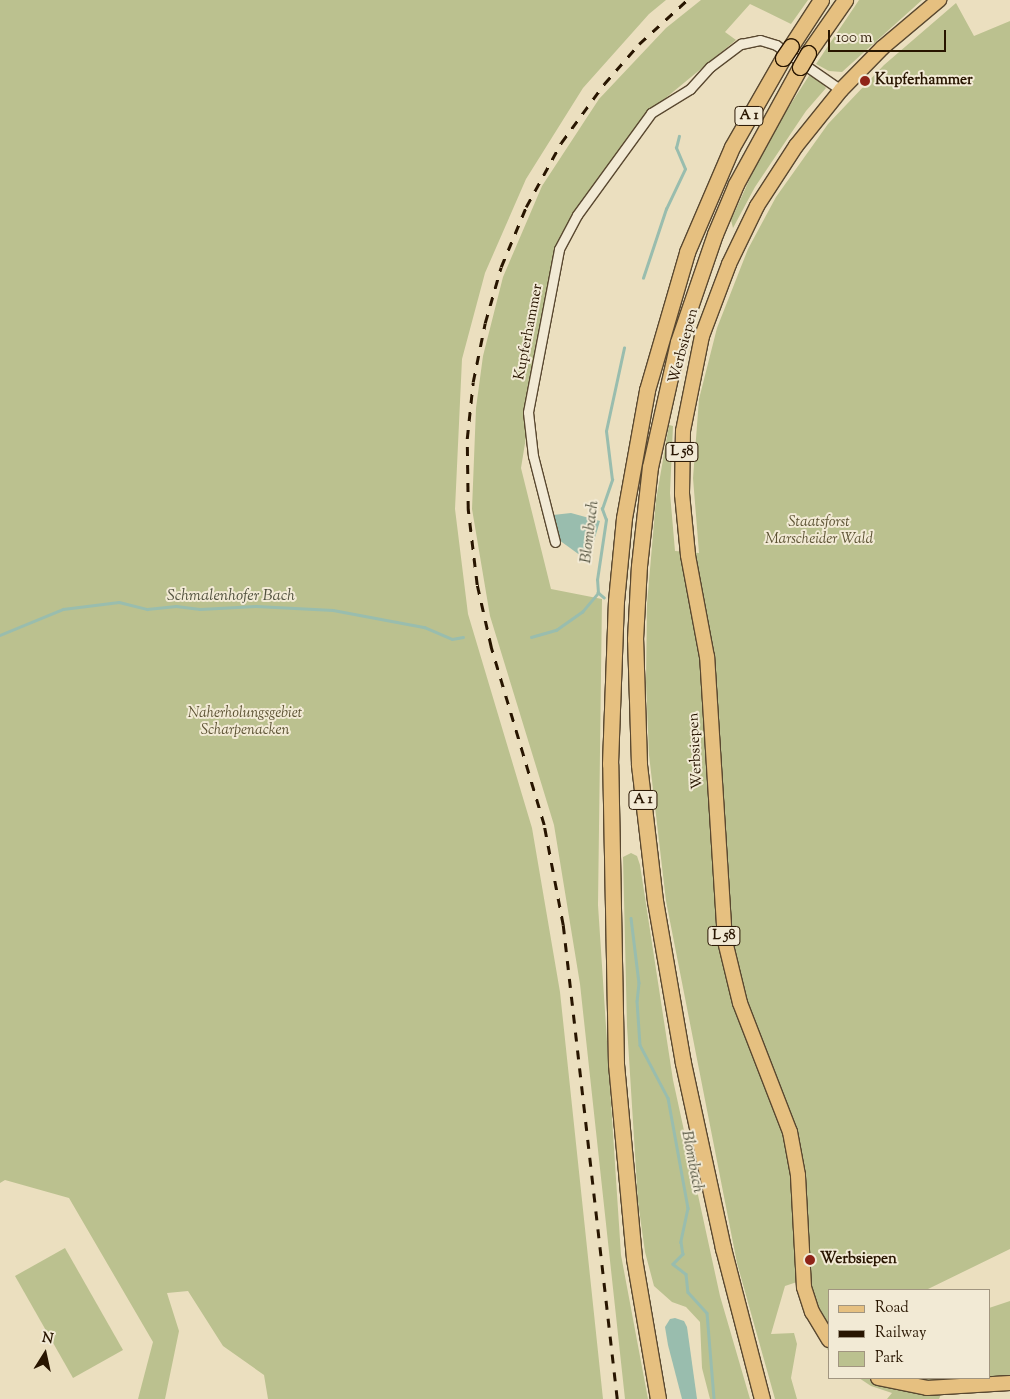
<!DOCTYPE html>
<style>
body{margin:0}
#map{position:relative;width:1010px;height:1399px;overflow:hidden;background:#ebdfbf;font-family:"Sorts Mill Goudy",serif}
div>[style]{position:absolute}
[style*='--x']{left:calc(var(--x)*1px);top:calc(var(--y)*1px);width:calc(var(--w)*1px);rotate:calc(var(--a)*1deg)}
.green>*{inset:0;background:#bbc18f}
.water>*{inset:0;background:#99bdae}
.stream>*{height:2.5px;margin:-1.25px;padding:0 1.25px;transform-origin:1.25px;border-radius:1.25px;background:#99bdae}
.roads{filter:drop-shadow(1px 0 #594830) drop-shadow(-1px 0 #594830) drop-shadow(0 1px #594830) drop-shadow(0 -1px #594830)}
.street>*{height:9px;margin:-4.5px;padding:0 4.5px;transform-origin:4.5px;border-radius:4.5px;background:#f2ead5}
.primary>*{height:14px;margin:-7px;padding:0 7px;transform-origin:7px;border-radius:7px;background:#e6c080}
.highway>*{height:15px;margin:-7.5px;padding:0 7.5px;transform-origin:7.5px;border-radius:7.5px;background:#e6c080}
.rail>*{height:2.5px;margin-top:-1.25px;transform-origin:0;background:repeating-linear-gradient(90deg,#281500 0 9px,transparent 0 18px)}
.bridges{filter:drop-shadow(1px 0 #281500) drop-shadow(-1px 0 #281500) drop-shadow(0 1px #281500) drop-shadow(0 -1px #281500)}
.highway-bridge>*{height:15px;margin:-7.5px;padding:0 7.5px;transform-origin:7.5px;border-radius:7.5px;background:#e6c080}
.dots>*{width:14px;height:14px;translate:-50% -50%;box-sizing:border-box;border:2px solid #f2ead5;border-radius:50%}
span{translate:-50% -50%;white-space:nowrap;text-align:center;line-height:1.15;-webkit-text-stroke:4px #f2ead5;paint-order:stroke}
.shield-label span{padding:1px 4px;background:#f2ead5;border:1px solid;border-radius:4px;-webkit-text-stroke-width:0}
.shield-label{font-size:14px;color:#281500;font-weight:700}
.poi-label{font-size:15px;color:#281500;font-weight:700}
.left{translate:0 -50%;text-align:left}
.street-label{font-size:15px;color:#281500}
.park-label{font-size:15px;color:#5b5132;font-style:italic}
.water-label{font-size:16px;color:#50503d;font-style:italic}
.legend{position:absolute;left:828px;top:1289px;width:162px;height:90px;box-sizing:border-box;background:#f2ead5;border:1px solid #a19580;margin:0;padding:6px 9px;list-style:none;font-size:15px;color:#281500}
.legend li{display:flex;align-items:center;gap:10px;height:25px}
.legend b{width:25px;border:1px solid #a19580}
.north{position:absolute;left:20px;top:1329px;width:50px;height:50px;-webkit-text-stroke:4px #f2ead5;paint-order:stroke;rotate:10deg;font-size:14px;font-weight:700;line-height:20px;text-align:center;color:#281500}
.north::after{content:'';display:block;margin:auto;width:18px;height:22px;background:#281500;clip-path:polygon(50% 0,100% 100%,50% 72%,0 100%)}
.scale{position:absolute;left:828px;top:30px;width:118px;height:22px;box-sizing:border-box;border:2px solid #281500;border-top:0;padding-left:6px;font-size:15px;line-height:18px;white-space:nowrap;color:#281500;-webkit-text-stroke:4px #f2ead5;paint-order:stroke}
</style>
<div id="map">
<div class="green">
<i style="clip-path:polygon(0 0,666px 0,649px 14px,583px 88px,526px 179px,485px 273px,462px 359px,455px 509px,468px 614px,532px 828px,560px 992px,603px 1399px,268px 1399px,264px 1375px,223px 1346px,188px 1291px,167px 1293px,179px 1331px,165px 1399px,138px 1399px,153px 1342px,69px 1198px,5px 1180px,0 1183px)"></i>
<i style="clip-path:polygon(701px 0,808px 0,791px 24px,750px 4px,725px 32px,736px 40px,645px 115px,561px 235px,557px 246px,521px 468px,551px 589px,602px 599px,598px 905px,621px 1255px,648px 1399px,625px 1399px,580px 984px,554px 825px,490px 616px,472px 509px,476px 408px,483px 356px,503px 277px,542px 186px,599px 99px,666px 28px)"></i>
<i style="clip-path:polygon(859px 0,922px 0,842px 72px,829px 71px,816px 64px)"></i>
<i style="clip-path:polygon(956px 3px,974px 36px,1010px 21px,1010px 1249px,926px 1290px,829px 1290px,829px 1352px,805px 1314px,797px 1282px,785px 1286px,771px 1334px,794px 1333px,797px 1344px,791px 1378px,797px 1399px,775px 1399px,737px 1263px,666px 901px,649px 755px,646px 682px,647px 604px,656px 500px,669px 425px,673px 426px,670px 493px,675px 551px,699px 553px,693px 478px,699px 399px,717px 328px,748px 249px,776px 197px,828px 124px,884px 65px)"></i>
<i style="clip-path:polygon(812px 71px,826px 88px,806px 111px,755px 187px,733px 228px,731px 220px,752px 174px,774px 130px)"></i>
<i style="clip-path:polygon(631px 853px,637px 856px,640px 865px,673px 1080px,720px 1296px,750px 1399px,710px 1399px,702px 1368px,700px 1322px,686px 1307px,672px 1302px,654px 1286px,645px 1252px,638px 1202px,627px 1026px,623px 857px)"></i>
<i style="clip-path:polygon(65px 1248px,123px 1350px,73px 1378px,15px 1276px)"></i>
<i style="clip-path:polygon(1010px 1301px,1010px 1377px,989px 1377px,989px 1308px)"></i>
<i style="clip-path:polygon(859px 1378px,948px 1378px,939px 1399px,887px 1399px,892px 1393px,871px 1386px)"></i>
</div>
<div class="water">
<i style="clip-path:polygon(571px 513px,600px 521px,588px 561px,559px 540px,553px 515px)"></i>
<i style="clip-path:polygon(675px 1318px,684px 1321px,687px 1327px,697px 1399px,682px 1399px,668px 1345px,665px 1327px,670px 1319px)"></i>
</div>
<div class="stream">
<i style="--x:643;--y:278;--w:73;--a:-71.6"></i>
<i style="--x:666;--y:209;--w:44;--a:-64.6"></i>
<i style="--x:685;--y:169;--w:23;--a:-113"></i>
<i style="--x:676;--y:148;--w:12;--a:-76"></i>
<i style="--x:604;--y:598;--w:8;--a:-140"></i>
<i style="--x:598;--y:593;--w:13;--a:-94"></i>
<i style="--x:597;--y:580;--w:61;--a:-81.5"></i>
<i style="--x:606;--y:520;--w:12;--a:-110"></i>
<i style="--x:602;--y:509;--w:31;--a:-71"></i>
<i style="--x:612;--y:480;--w:49;--a:-97"></i>
<i style="--x:606;--y:431;--w:85;--a:-77.8"></i>
<i style="--x:0;--y:635;--w:68;--a:-22.4"></i>
<i style="--x:63;--y:609;--w:56;--a:-7.1"></i>
<i style="--x:119;--y:602;--w:29;--a:14"></i>
<i style="--x:147;--y:609;--w:29;--a:-6"></i>
<i style="--x:176;--y:606;--w:24;--a:7"></i>
<i style="--x:200;--y:609;--w:56;--a:-3.1"></i>
<i style="--x:256;--y:606;--w:77;--a:3"></i>
<i style="--x:333;--y:610;--w:93;--a:10.6"></i>
<i style="--x:424;--y:627;--w:30;--a:23"></i>
<i style="--x:452;--y:639;--w:11;--a:-10"></i>
<i style="--x:531;--y:637;--w:26;--a:-16"></i>
<i style="--x:556;--y:630;--w:32;--a:-35"></i>
<i style="--x:582;--y:612;--w:25;--a:-50"></i>
<i style="--x:631;--y:918;--w:65;--a:83"></i>
<i style="--x:639;--y:983;--w:18;--a:96"></i>
<i style="--x:637;--y:1001;--w:44;--a:86.1"></i>
<i style="--x:640;--y:1045;--w:60;--a:62.2"></i>
<i style="--x:668;--y:1098;--w:112;--a:79.7"></i>
<i style="--x:688;--y:1208;--w:35;--a:102"></i>
<i style="--x:681;--y:1242;--w:12;--a:81"></i>
<i style="--x:683;--y:1254;--w:14;--a:135"></i>
<i style="--x:673;--y:1264;--w:16;--a:38"></i>
<i style="--x:686;--y:1274;--w:18;--a:84"></i>
<i style="--x:688;--y:1292;--w:28;--a:48"></i>
<i style="--x:707;--y:1313;--w:86;--a:85.3"></i>
</div>
<div class="roads">
<div class="street">
<i style="--x:555;--y:542;--w:89;--a:-104.3"></i>
<i style="--x:533;--y:456;--w:44;--a:-96.5"></i>
<i style="--x:528;--y:412;--w:166;--a:-79.2"></i>
<i style="--x:559;--y:249;--w:38;--a:-62"></i>
<i style="--x:577;--y:215;--w:126;--a:-54"></i>
<i style="--x:651;--y:113;--w:46;--a:-31.6"></i>
<i style="--x:690;--y:89;--w:30;--a:-48"></i>
<i style="--x:710;--y:67;--w:39;--a:-37"></i>
<i style="--x:741;--y:44;--w:19;--a:-12"></i>
<i style="--x:760;--y:40;--w:17;--a:17"></i>
<i style="--x:776;--y:45;--w:79;--a:34.7"></i>
</div>
<div class="primary">
<i style="--x:829;--y:1340;--w:33;--a:-121"></i>
<i style="--x:812;--y:1312;--w:26;--a:-108"></i>
<i style="--x:804;--y:1287;--w:112;--a:-93.1"></i>
<i style="--x:798;--y:1175;--w:44;--a:-100.5"></i>
<i style="--x:790;--y:1132;--w:138;--a:-111.2"></i>
<i style="--x:740;--y:1003;--w:64;--a:-103.6"></i>
<i style="--x:725;--y:941;--w:285;--a:-93.6"></i>
<i style="--x:707;--y:657;--w:104;--a:-100.6"></i>
<i style="--x:688;--y:555;--w:61;--a:-95.6"></i>
<i style="--x:682;--y:494;--w:63;--a:-89.1"></i>
<i style="--x:683;--y:431;--w:97;--a:-78.7"></i>
<i style="--x:702;--y:336;--w:77;--a:-69.4"></i>
<i style="--x:729;--y:264;--w:64;--a:-64.2"></i>
<i style="--x:757;--y:206;--w:72;--a:-57"></i>
<i style="--x:796;--y:146;--w:72;--a:-51.2"></i>
<i style="--x:841;--y:90;--w:59;--a:-45.7"></i>
<i style="--x:882;--y:48;--w:75;--a:-40.1"></i>
<i style="--x:878;--y:1378;--w:50;--a:11.5"></i>
<i style="--x:927;--y:1388;--w:83;--a:-3.4"></i>
</div>
<div class="highway">
<i style="--x:791;--y:46;--w:55;--a:-56.9"></i>
<i style="--x:808;--y:53;--w:65;--a:-55.1"></i>
<i style="--x:658;--y:1399;--w:143;--a:-99.7"></i>
<i style="--x:634;--y:1258;--w:195;--a:-95.3"></i>
<i style="--x:616;--y:1064;--w:300;--a:-91.1"></i>
<i style="--x:610;--y:764;--w:163;--a:-87.9"></i>
<i style="--x:616;--y:601;--w:83;--a:-84.5"></i>
<i style="--x:624;--y:518;--w:130;--a:-79.8"></i>
<i style="--x:647;--y:390;--w:144;--a:-73.8"></i>
<i style="--x:687;--y:252;--w:114;--a:-66.8"></i>
<i style="--x:732;--y:147;--w:103;--a:-60.2"></i>
<i style="--x:762;--y:1399;--w:156;--a:-104.5"></i>
<i style="--x:723;--y:1248;--w:189;--a:-102.2"></i>
<i style="--x:683;--y:1063;--w:164;--a:-99.8"></i>
<i style="--x:655;--y:901;--w:138;--a:-96.7"></i>
<i style="--x:639;--y:764;--w:125;--a:-91.8"></i>
<i style="--x:635;--y:639;--w:73;--a:-86.9"></i>
<i style="--x:639;--y:566;--w:100;--a:-83.7"></i>
<i style="--x:650;--y:467;--w:128;--a:-77.4"></i>
<i style="--x:678;--y:342;--w:114;--a:-71.1"></i>
<i style="--x:715;--y:234;--w:54;--a:-67.2"></i>
<i style="--x:736;--y:184;--w:133;--a:-61.3"></i>
</div>
</div>
<div class="rail">
<i style="--x:617;--y:1399;--w:477;--a:-96.5"></i>
<i style="--x:563;--y:925;--w:102;--a:-100.8"></i>
<i style="--x:544;--y:825;--w:186;--a:-106.6"></i>
<i style="--x:491;--y:647;--w:64;--a:-102.7"></i>
<i style="--x:477;--y:585;--w:76;--a:-96.8"></i>
<i style="--x:468;--y:510;--w:71;--a:-90.8"></i>
<i style="--x:467;--y:439;--w:57;--a:-84"></i>
<i style="--x:473;--y:382;--w:60;--a:-78.5"></i>
<i style="--x:485;--y:323;--w:58;--a:-74.1"></i>
<i style="--x:501;--y:267;--w:65;--a:-67.4"></i>
<i style="--x:526;--y:207;--w:73;--a:-61.3"></i>
<i style="--x:561;--y:143;--w:73;--a:-53.9"></i>
<i style="--x:604;--y:84;--w:53;--a:-48.8"></i>
<i style="--x:639;--y:44;--w:65;--a:-42.5"></i>
</div>
<div class="bridges">
<div class="highway-bridge">
<i style="--x:783;--y:58;--w:14;--a:-56"></i>
<i style="--x:800;--y:67;--w:16;--a:-60"></i>
</div>
</div>
<div class="dots">
<i style="left:865px;top:81px;background:#8f2418"></i>
<i style="left:810px;top:1260px;background:#8f2418"></i>
</div>
<div class="shield-label">
<span style="left:749px;top:116px">A 1</span>
<span style="left:682px;top:452px">L 58</span>
<span style="left:643px;top:800px">A 1</span>
<span style="left:724px;top:936px">L 58</span>
</div>
<div class="poi-label">
<span class="left" style="left:875px;top:81px">Kupferhammer</span>
<span class="left" style="left:820px;top:1260px">Werbsiepen</span>
</div>
<div class="street-label">
<span style="left:529px;top:332px;rotate:-79deg">Kupferhammer</span>
<span style="left:684px;top:346px;rotate:-75deg">Werbsiepen</span>
<span style="left:696px;top:751px;rotate:-93deg">Werbsiepen</span>
</div>
<div class="park-label">
<span style="left:819px;top:531px">Staatsforst<br>Marscheider Wald</span>
<span style="left:245px;top:722px">Naherholungsgebiet<br>Scharpenacken</span>
</div>
<div class="water-label">
<span style="left:591px;top:532px;rotate:-83deg">Blombach</span>
<span style="left:231px;top:597px">Schmalenhofer Bach</span>
<span style="left:691px;top:1162px;rotate:79deg">Blombach</span>
</div>
<ul class="legend">
<li><b style="height:6px;background:#e6c080"></b>Road</li>
<li><b style="height:6px;background:#281500"></b>Railway</li>
<li><b style="height:14px;background:#bbc18f"></b>Park</li>
</ul>
<div class="north">N</div>
<div class="scale">100 m</div>
</div>
